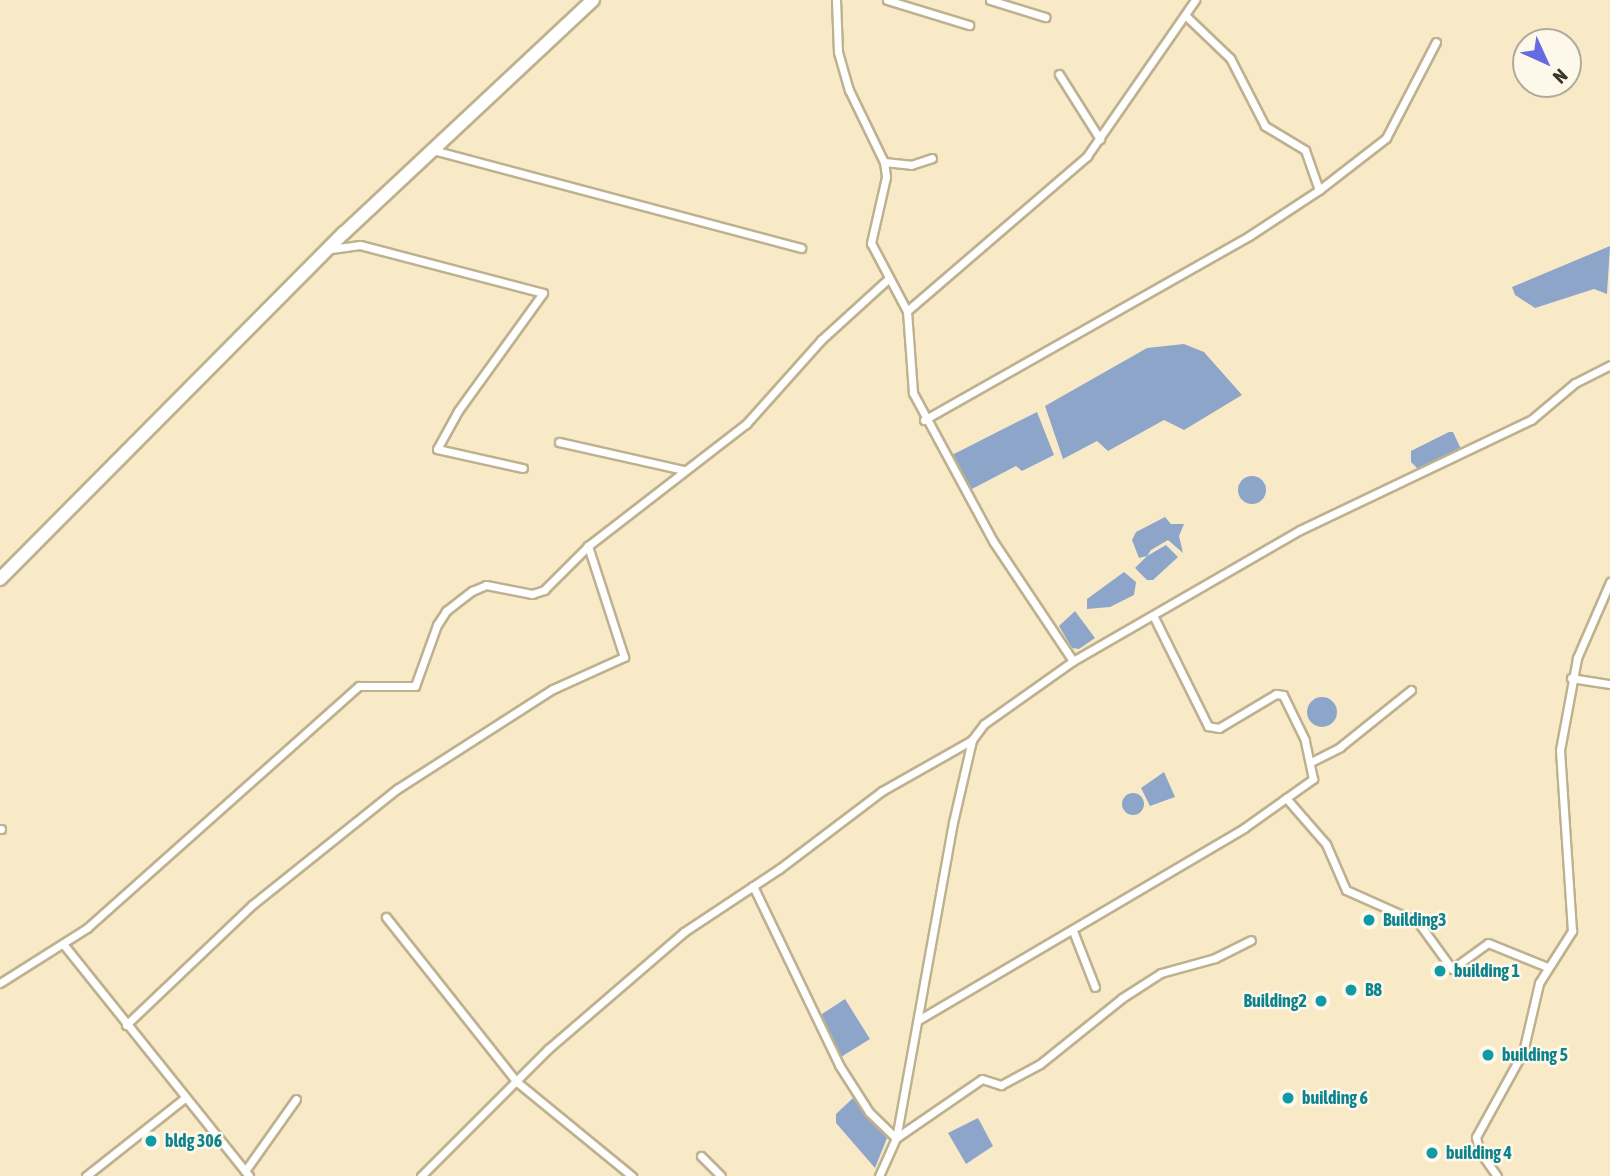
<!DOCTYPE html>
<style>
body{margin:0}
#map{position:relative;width:1610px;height:1176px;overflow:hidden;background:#f8eac7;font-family:"Asap Condensed",sans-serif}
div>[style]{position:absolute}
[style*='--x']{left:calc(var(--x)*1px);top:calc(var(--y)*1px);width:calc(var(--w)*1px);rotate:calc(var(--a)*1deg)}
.water>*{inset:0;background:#8ea5ca}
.round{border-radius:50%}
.roads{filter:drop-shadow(2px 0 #beb18f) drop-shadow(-2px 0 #beb18f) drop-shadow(0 2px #beb18f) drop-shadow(0 -2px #beb18f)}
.minor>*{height:7px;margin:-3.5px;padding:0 3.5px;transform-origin:3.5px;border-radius:3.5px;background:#fff}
.primary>*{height:12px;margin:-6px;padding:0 6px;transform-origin:6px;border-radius:6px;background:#fff}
.dots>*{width:19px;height:19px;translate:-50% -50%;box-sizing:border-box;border:4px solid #fef8ea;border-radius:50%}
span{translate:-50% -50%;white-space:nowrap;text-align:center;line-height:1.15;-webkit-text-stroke:5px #fef8ea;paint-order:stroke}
.culture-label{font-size:18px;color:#0d838f;font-weight:700}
.left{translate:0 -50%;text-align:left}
.right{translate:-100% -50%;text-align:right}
.north{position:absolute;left:1512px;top:28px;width:70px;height:70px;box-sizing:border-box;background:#fef8ea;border:2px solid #b0aa9c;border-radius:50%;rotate:135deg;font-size:19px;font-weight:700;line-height:28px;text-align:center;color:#3c3628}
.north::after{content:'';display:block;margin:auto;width:24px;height:32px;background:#676ae3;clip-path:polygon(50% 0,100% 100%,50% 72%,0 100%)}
</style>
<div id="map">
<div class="water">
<i style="clip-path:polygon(1610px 246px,1607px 294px,1594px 289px,1535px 308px,1515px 295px,1512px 287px)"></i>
<i style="clip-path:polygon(1184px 344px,1204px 352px,1242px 395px,1184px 430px,1164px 420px,1108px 451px,1097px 441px,1063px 459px,1045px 406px,1147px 348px)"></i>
<i style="clip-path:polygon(1037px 412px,1054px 455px,1022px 471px,1016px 466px,970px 490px,952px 455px)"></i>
<i style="clip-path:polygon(1449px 432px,1453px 432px,1461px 449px,1418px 469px,1411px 462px,1411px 451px)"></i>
<i class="round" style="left:1238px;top:476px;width:28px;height:28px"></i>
<i style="clip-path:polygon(1165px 517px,1171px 524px,1184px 524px,1179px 536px,1183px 553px,1168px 540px,1151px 550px,1147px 556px,1166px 545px,1178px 557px,1153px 580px,1147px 580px,1135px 568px,1147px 556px,1139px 558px,1132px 540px,1136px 532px)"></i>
<i style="clip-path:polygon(1124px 572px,1136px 582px,1134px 595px,1110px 607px,1087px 609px,1087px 599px)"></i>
<i style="clip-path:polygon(1075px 611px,1095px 638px,1079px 649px,1072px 648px,1059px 626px)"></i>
<i class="round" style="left:1307px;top:697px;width:30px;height:30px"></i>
<i style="clip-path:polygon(1164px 772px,1175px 797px,1150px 806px,1141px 788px)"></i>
<i class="round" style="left:1122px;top:793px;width:22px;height:22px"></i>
<i style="clip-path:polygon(845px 999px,870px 1039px,841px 1057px,819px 1016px)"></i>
<i style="clip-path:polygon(853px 1098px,887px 1138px,875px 1168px,836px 1123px,836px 1114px)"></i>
<i style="clip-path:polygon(978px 1118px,993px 1146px,966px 1164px,948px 1133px)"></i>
</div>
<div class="roads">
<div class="minor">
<i style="--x:836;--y:0;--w:52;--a:87.8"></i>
<i style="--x:838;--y:52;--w:40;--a:74"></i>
<i style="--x:849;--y:90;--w:80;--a:64.1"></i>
<i style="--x:884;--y:162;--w:15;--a:82"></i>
<i style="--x:886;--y:177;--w:68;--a:102.8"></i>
<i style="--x:871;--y:243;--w:77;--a:62.1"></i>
<i style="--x:907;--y:311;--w:82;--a:85.8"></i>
<i style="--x:913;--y:393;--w:168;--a:61.6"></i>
<i style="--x:993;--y:541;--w:144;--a:56.3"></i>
<i style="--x:1073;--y:661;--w:109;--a:144.7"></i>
<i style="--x:984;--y:724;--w:20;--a:127"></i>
<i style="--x:972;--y:740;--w:84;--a:103"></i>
<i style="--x:953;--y:822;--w:321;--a:100.2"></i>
<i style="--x:896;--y:1138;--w:42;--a:114.1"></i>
<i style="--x:887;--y:0;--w:86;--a:17"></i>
<i style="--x:990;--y:0;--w:58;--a:17.2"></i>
<i style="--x:1059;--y:74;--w:77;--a:57.8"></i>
<i style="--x:433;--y:150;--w:381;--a:14.9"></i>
<i style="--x:884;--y:162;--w:27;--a:6"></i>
<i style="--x:911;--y:165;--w:22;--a:-18"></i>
<i style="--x:1319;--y:190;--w:85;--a:-37.8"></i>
<i style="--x:1386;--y:138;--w:108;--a:-62.5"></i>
<i style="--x:331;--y:249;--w:29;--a:-8"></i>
<i style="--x:360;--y:245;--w:189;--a:14.7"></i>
<i style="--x:543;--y:293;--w:145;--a:125.8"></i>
<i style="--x:458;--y:411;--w:43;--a:118.9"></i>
<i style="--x:437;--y:449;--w:88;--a:12.5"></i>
<i style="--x:907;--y:311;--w:238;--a:-40.7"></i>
<i style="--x:1087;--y:156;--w:190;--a:-55.3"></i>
<i style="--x:924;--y:420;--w:373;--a:-29.5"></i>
<i style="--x:1249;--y:236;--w:84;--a:-33.3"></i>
<i style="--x:1319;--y:190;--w:42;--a:-109.3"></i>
<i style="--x:1305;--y:150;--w:47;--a:-149"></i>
<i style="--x:1265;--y:126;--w:76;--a:-117.2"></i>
<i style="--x:1230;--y:58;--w:62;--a:-136.3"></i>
<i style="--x:559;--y:442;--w:127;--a:12.7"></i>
<i style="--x:1073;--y:661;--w:262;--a:-30"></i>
<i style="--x:1300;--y:530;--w:256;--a:-25.5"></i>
<i style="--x:1531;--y:420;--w:57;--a:-40.1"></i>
<i style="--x:1575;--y:383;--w:39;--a:-27"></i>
<i style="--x:1571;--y:678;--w:39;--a:9"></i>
<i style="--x:1311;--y:762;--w:33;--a:-27"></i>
<i style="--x:1340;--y:747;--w:91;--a:-38.8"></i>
<i style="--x:1286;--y:798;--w:61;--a:49"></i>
<i style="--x:1326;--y:844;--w:50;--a:66.5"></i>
<i style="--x:1346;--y:890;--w:79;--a:24"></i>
<i style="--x:1418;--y:922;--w:58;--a:54.1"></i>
<i style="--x:1452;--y:969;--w:44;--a:-35.8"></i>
<i style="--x:1488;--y:943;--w:64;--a:22.1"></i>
<i style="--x:0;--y:829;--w:1;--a:0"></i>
<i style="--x:753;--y:886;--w:199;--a:64.3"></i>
<i style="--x:839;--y:1065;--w:56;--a:57.4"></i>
<i style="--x:869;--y:1112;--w:37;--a:44"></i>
<i style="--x:896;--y:1138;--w:104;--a:-34.5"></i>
<i style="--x:982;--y:1079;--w:20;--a:18"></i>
<i style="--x:1001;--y:1085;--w:44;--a:-28.3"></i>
<i style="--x:1040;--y:1064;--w:105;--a:-38.8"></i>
<i style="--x:1122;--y:998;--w:46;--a:-32.7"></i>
<i style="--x:1161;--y:973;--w:56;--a:-15.5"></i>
<i style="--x:1215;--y:958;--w:40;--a:-26.6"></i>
<i style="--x:386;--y:917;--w:211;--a:51.6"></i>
<i style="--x:517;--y:1082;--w:149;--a:39.3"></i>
<i style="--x:1073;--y:931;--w:60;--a:68.6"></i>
<i style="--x:64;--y:945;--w:296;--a:51.3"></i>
<i style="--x:0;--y:983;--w:103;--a:-32.3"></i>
<i style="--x:87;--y:928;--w:364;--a:-41.7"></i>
<i style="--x:359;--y:686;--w:56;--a:0"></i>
<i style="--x:415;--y:686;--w:65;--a:-70.2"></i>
<i style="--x:437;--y:625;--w:17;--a:-57"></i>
<i style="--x:446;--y:611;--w:33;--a:-38"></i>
<i style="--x:472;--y:591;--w:15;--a:-23"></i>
<i style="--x:486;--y:585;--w:47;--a:11.1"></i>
<i style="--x:532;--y:594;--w:13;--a:-18"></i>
<i style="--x:544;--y:590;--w:62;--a:-45"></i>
<i style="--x:588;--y:546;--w:200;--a:-37.7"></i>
<i style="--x:746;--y:424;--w:113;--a:-48.2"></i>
<i style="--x:821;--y:340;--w:91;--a:-42.3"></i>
<i style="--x:920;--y:1019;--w:376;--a:-30.5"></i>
<i style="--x:1244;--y:828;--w:85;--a:-35.4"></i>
<i style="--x:1313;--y:779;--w:40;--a:-102"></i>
<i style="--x:1305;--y:740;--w:50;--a:-116.1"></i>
<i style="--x:1283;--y:695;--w:7;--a:-172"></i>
<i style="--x:1276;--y:694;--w:66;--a:149.2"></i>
<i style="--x:1219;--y:728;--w:11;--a:-170"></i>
<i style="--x:1208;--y:726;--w:122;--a:-116.4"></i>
<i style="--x:126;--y:1025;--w:174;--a:-43.6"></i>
<i style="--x:252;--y:905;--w:186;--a:-38.7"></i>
<i style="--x:397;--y:789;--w:185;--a:-32.7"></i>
<i style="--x:553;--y:689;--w:78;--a:-24.3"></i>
<i style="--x:624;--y:657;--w:117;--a:-108"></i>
<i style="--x:701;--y:1156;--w:28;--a:45"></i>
<i style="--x:245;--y:1171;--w:88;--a:-54.7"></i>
<i style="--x:86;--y:1176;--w:127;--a:-38.3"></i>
<i style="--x:421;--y:1176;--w:180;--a:-45"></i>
<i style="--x:548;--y:1049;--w:179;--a:-40.7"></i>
<i style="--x:684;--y:932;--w:114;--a:-33.6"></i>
<i style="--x:779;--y:869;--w:129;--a:-37.1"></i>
<i style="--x:882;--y:791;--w:103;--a:-29.5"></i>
<i style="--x:1497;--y:1176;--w:32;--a:-125"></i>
<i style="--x:1479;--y:1150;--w:13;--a:-103"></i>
<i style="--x:1476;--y:1137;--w:97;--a:-61.1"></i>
<i style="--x:1523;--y:1052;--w:71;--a:-76.9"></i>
<i style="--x:1539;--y:983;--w:62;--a:-57.6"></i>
<i style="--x:1572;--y:931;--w:181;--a:-93.8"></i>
<i style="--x:1560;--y:750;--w:94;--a:-79.5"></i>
<i style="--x:1577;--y:658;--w:83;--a:-66.5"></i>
</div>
<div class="primary">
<i style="--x:0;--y:579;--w:488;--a:-45.2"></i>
<i style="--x:344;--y:233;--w:341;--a:-43.1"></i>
</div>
</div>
<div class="dots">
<i style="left:1369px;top:920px;background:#0f9aa8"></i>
<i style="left:1440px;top:971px;background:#0f9aa8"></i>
<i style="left:1351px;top:990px;background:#0f9aa8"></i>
<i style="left:1321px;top:1001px;background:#0f9aa8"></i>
<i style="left:1488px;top:1055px;background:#0f9aa8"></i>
<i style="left:1288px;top:1098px;background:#0f9aa8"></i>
<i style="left:151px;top:1141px;background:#0f9aa8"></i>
<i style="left:1432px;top:1153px;background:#0f9aa8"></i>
</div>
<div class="culture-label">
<span class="left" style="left:1383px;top:920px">Building3</span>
<span class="left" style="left:1454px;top:971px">building 1</span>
<span class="left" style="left:1365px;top:990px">B8</span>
<span class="right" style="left:1307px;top:1001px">Building2</span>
<span class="left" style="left:1502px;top:1055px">building 5</span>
<span class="left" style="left:1302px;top:1098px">building 6</span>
<span class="left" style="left:165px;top:1141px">bldg 306</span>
<span class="left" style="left:1446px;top:1153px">building 4</span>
</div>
<div class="north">N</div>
</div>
